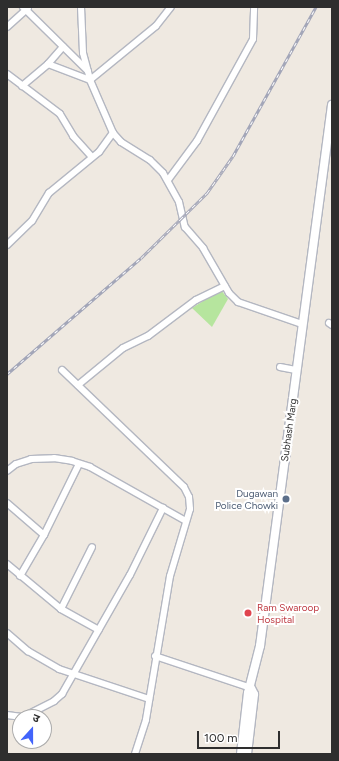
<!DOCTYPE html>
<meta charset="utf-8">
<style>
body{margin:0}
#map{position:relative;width:339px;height:761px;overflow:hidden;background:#efe9e1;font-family:Figtree,"Noto Sans Devanagari",sans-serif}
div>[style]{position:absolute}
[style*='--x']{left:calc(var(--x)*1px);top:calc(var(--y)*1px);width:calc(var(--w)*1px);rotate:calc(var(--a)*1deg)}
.green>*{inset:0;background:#b6e59e}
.roads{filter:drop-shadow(1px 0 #b4b7c1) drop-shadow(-1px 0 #b4b7c1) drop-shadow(0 1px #b4b7c1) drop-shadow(0 -1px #b4b7c1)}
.minor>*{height:6px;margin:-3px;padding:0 3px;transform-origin:3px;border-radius:3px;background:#fff}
.secondary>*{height:8px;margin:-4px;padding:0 4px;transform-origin:4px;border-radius:4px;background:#fff}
.rail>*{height:3px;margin-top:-1.5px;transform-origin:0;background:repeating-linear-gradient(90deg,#fff 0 4.5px,#a3a6b8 0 9px);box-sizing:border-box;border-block:1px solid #a3a6b8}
.dots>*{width:11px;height:11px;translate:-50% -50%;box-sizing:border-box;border:2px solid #fff;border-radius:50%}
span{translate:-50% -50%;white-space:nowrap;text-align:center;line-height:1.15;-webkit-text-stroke:4px #fff;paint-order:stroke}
.street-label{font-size:10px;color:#2e2e2e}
.service-label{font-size:10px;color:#4e5e75}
.right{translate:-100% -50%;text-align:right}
.health-label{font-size:10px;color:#be3a42}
.left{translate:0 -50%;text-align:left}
.frame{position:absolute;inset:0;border:8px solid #2e2e2e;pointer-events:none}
.north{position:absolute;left:12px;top:709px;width:40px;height:40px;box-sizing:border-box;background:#fff;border:1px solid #ababab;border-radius:50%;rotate:21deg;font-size:11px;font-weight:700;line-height:16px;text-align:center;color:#2e2e2e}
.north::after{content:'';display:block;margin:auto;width:14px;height:18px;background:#4264fb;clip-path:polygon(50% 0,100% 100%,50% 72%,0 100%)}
.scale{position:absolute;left:197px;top:731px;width:83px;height:18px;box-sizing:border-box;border:2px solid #2e2e2e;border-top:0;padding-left:5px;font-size:12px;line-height:14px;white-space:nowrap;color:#2e2e2e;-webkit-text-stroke:3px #fff;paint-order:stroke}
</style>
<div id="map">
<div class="green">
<i style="clip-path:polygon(221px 290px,228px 299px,212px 327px,192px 308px)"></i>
</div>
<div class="roads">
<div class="minor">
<i style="--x:23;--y:7;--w:91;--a:44.6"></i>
<i style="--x:81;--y:7;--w:46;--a:87.5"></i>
<i style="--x:83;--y:53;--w:28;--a:75"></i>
<i style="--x:90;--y:80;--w:58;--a:66.5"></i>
<i style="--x:113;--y:133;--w:12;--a:48"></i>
<i style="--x:121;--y:142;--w:34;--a:32"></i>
<i style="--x:150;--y:160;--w:18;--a:45"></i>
<i style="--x:163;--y:173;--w:33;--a:61"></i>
<i style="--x:179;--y:202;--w:26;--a:77"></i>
<i style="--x:185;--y:227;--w:28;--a:49"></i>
<i style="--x:203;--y:248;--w:52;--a:60"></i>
<i style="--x:229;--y:293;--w:13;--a:45"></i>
<i style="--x:238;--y:302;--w:68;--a:19"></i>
<i style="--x:7;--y:27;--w:28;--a:-42"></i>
<i style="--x:48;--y:64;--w:23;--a:-49"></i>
<i style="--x:7;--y:74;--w:66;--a:37"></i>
<i style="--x:60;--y:114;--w:26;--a:59"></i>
<i style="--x:73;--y:136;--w:28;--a:48"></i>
<i style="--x:90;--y:80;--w:85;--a:-39.3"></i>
<i style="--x:156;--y:26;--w:24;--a:-52"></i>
<i style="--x:22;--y:86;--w:34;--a:-40"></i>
<i style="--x:48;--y:64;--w:45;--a:20.9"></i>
<i style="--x:168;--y:180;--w:49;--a:-53.4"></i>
<i style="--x:197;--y:141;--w:116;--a:-61.2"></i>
<i style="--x:253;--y:39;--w:32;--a:-88"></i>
<i style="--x:7;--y:245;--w:35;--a:-44"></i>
<i style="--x:32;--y:221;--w:33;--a:-59"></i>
<i style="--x:49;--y:193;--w:65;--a:-39.4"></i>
<i style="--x:99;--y:152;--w:24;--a:-54"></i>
<i style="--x:329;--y:323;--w:4;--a:34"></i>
<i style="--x:280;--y:367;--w:16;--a:11"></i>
<i style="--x:62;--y:370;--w:169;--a:43.8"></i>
<i style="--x:184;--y:487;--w:11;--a:63"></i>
<i style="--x:189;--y:497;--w:12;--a:85"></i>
<i style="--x:190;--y:509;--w:70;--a:106.6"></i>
<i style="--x:170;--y:576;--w:146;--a:99.5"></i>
<i style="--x:146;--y:720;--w:36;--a:108"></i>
<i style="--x:78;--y:385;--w:58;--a:-39.4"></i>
<i style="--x:123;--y:348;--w:28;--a:-26"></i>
<i style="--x:148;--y:336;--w:60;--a:-36.9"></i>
<i style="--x:196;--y:300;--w:32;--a:-26"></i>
<i style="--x:7;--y:471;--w:11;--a:-38"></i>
<i style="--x:16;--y:464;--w:16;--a:-18"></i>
<i style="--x:31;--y:459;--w:23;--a:-2"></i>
<i style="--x:54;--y:458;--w:18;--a:9"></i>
<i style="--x:72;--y:461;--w:19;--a:18"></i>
<i style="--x:90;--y:467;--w:110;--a:29.4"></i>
<i style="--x:7;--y:503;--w:49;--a:40.9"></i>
<i style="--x:7;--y:564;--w:70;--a:39.8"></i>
<i style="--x:61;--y:609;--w:43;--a:28.9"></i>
<i style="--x:20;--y:576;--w:48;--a:-59.7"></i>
<i style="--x:44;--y:535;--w:79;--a:-63.8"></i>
<i style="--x:61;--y:609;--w:69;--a:-63.4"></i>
<i style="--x:7;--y:633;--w:28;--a:41"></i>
<i style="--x:28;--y:651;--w:36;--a:30"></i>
<i style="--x:59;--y:669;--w:95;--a:18.4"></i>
<i style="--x:155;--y:656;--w:101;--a:18.4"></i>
<i style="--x:7;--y:715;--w:15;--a:8"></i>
<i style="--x:23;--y:717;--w:35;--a:-27"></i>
<i style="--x:54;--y:701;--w:11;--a:-41"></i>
<i style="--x:62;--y:694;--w:137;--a:-60.3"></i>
<i style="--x:130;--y:575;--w:75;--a:-63.8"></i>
</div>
<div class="secondary">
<i style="--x:241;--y:754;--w:61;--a:-83.5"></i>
<i style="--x:248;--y:693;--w:49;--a:-75.7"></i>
<i style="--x:260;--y:646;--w:546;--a:-82.42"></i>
<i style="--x:247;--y:754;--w:60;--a:-83.3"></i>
<i style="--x:254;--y:694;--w:7;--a:-117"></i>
</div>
</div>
<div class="rail">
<i style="--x:7;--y:374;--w:177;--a:-40.9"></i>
<i style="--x:141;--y:258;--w:93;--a:-44.6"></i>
<i style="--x:207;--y:193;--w:45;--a:-54.9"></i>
<i style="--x:233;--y:156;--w:171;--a:-60.9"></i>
</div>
<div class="dots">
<i style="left:286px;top:499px;background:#5c6f8a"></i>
<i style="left:248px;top:613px;background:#e0444e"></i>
</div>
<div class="street-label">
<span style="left:289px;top:430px;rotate:-82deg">Subhash Marg</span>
</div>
<div class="service-label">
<span class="right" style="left:278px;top:499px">Dugawan<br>Police Chowki</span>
</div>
<div class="health-label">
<span class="left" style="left:257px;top:613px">Ram Swaroop<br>Hospital</span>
</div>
<div class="frame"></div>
<div class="north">उ</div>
<div class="scale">100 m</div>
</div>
